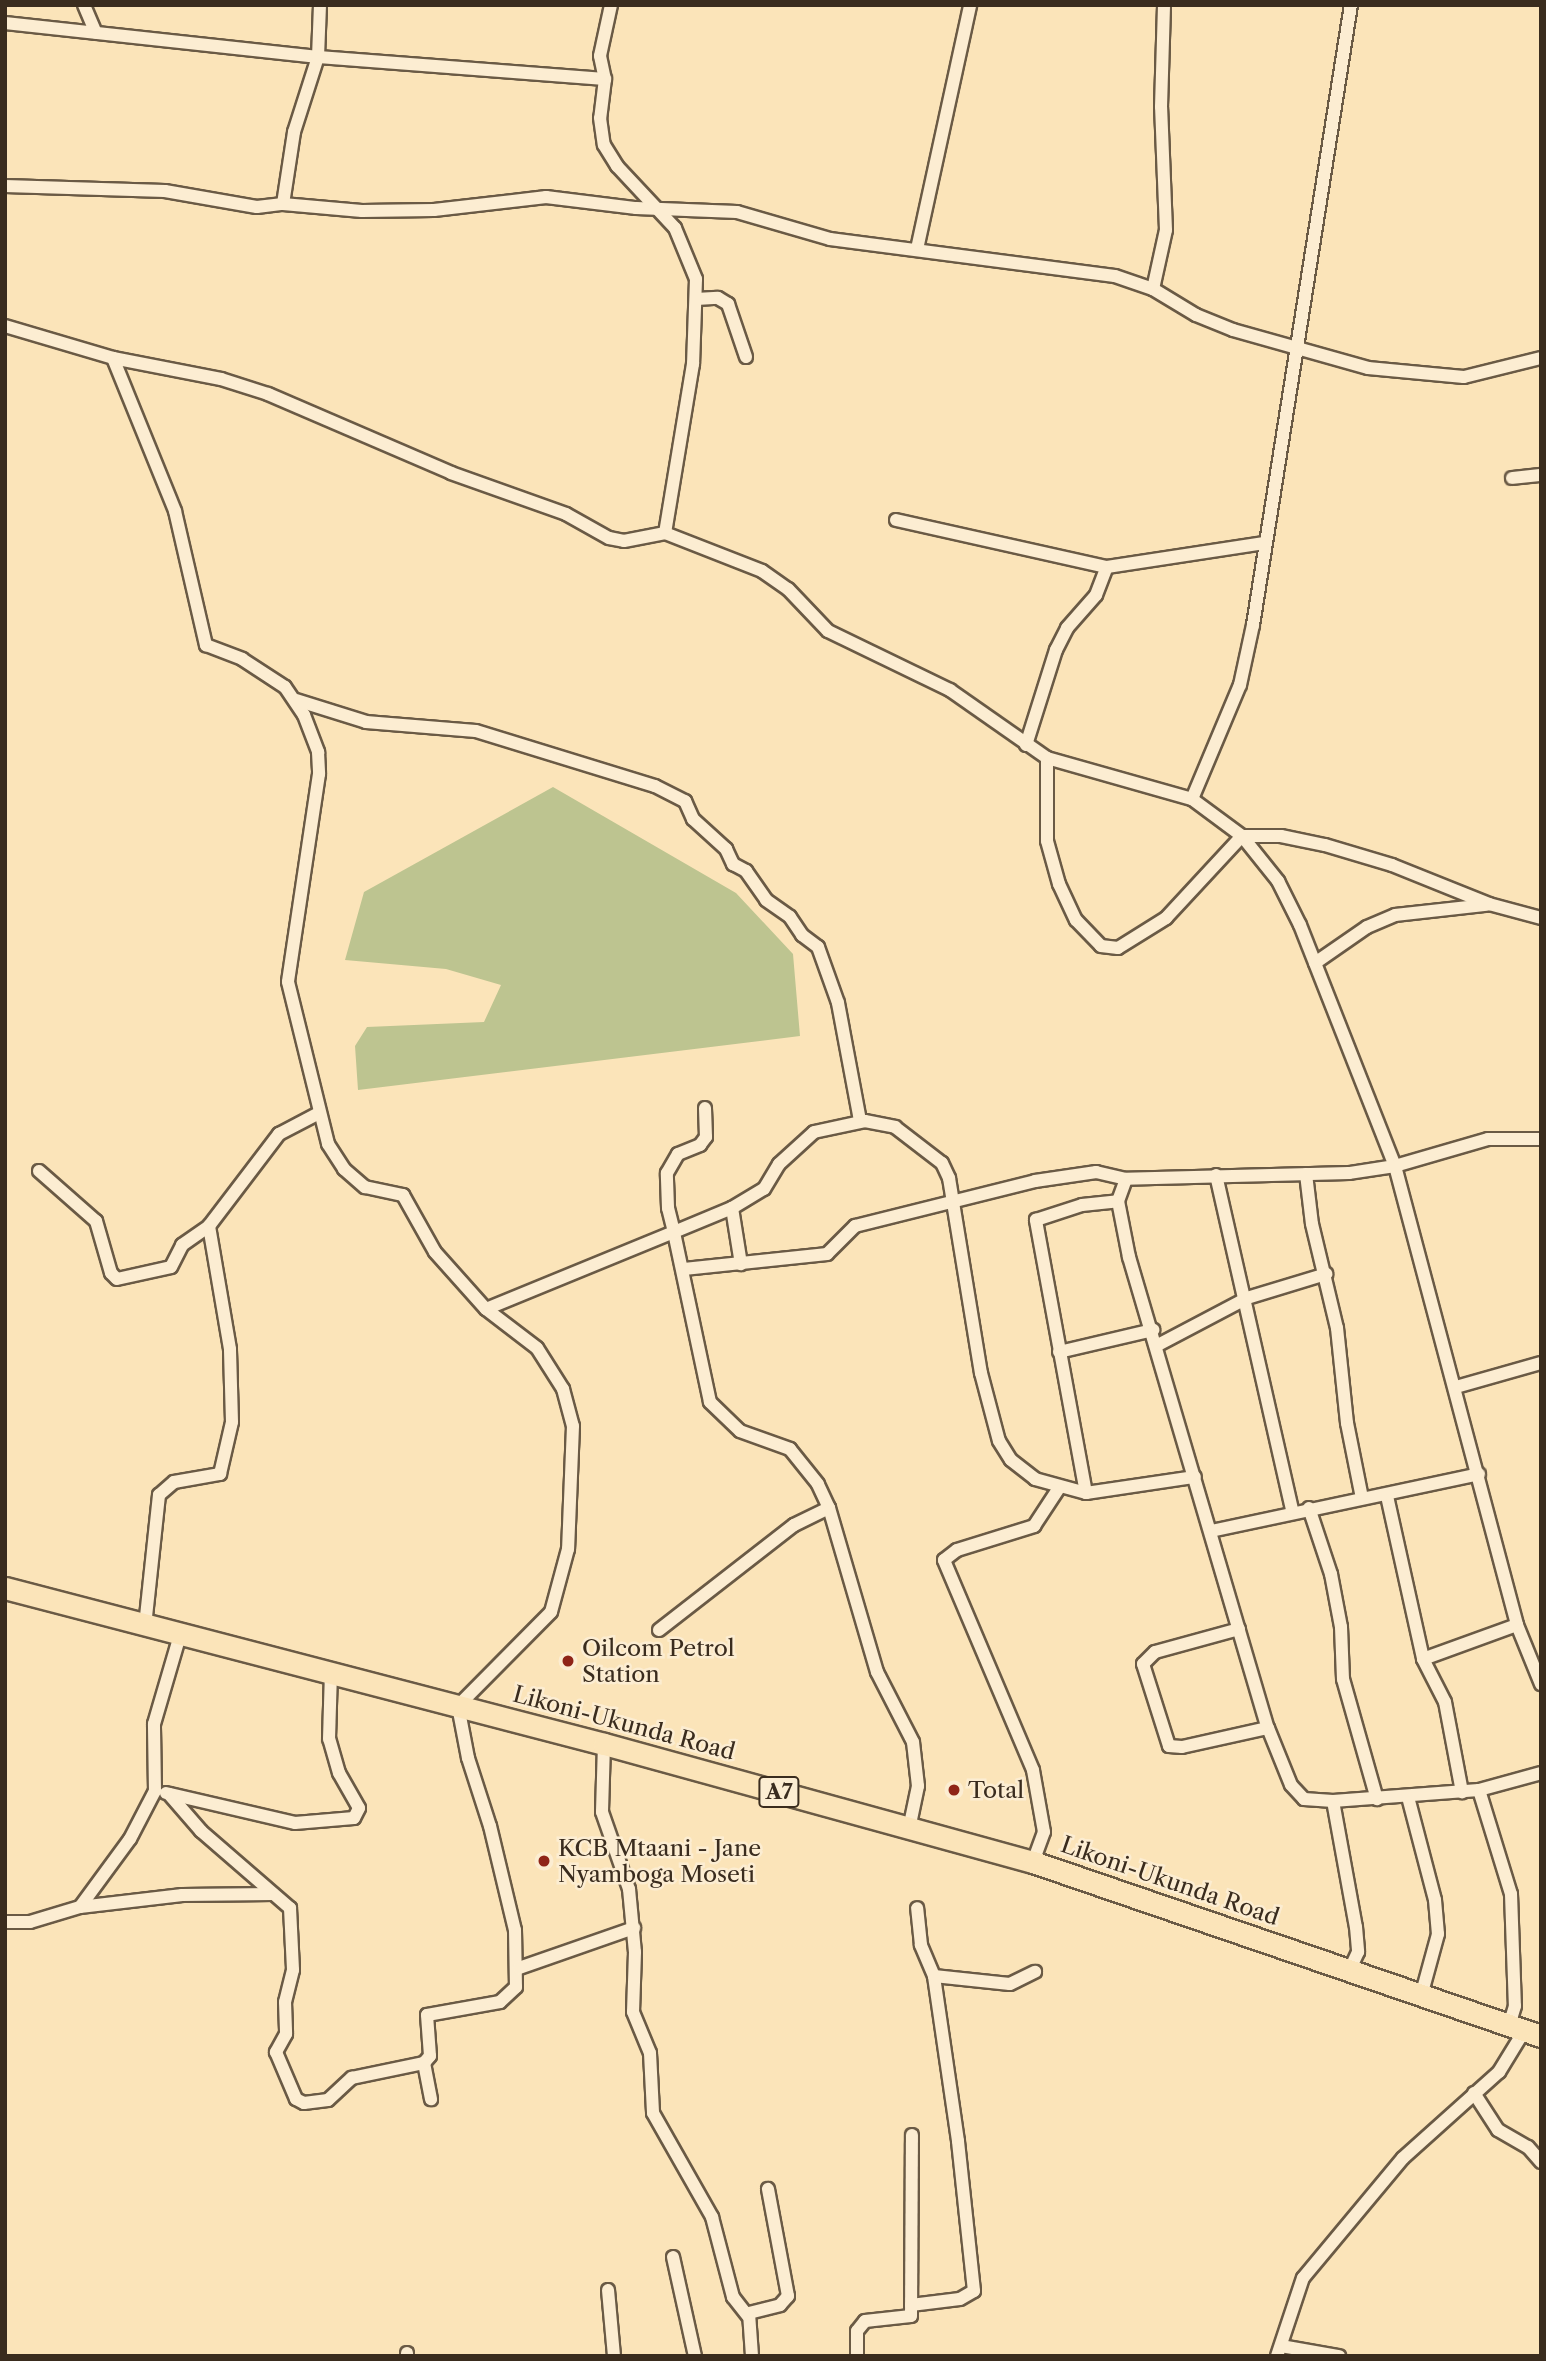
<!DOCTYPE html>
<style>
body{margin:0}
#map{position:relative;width:1546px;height:2361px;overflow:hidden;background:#fbe4b9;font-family:"Libre Caslon Text",serif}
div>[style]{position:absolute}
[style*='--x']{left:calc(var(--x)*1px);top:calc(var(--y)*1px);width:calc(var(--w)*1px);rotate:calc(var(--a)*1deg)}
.green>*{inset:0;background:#bdc490}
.roads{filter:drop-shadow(2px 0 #6a5a45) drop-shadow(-2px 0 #6a5a45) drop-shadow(0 2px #6a5a45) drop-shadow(0 -2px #6a5a45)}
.street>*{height:12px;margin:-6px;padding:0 6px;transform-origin:6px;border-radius:6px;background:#fcedd2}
.highway>*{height:21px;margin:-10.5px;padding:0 10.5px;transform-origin:10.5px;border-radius:10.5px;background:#fbe4b9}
.dots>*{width:19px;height:19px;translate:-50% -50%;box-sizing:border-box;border:4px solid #fcedd2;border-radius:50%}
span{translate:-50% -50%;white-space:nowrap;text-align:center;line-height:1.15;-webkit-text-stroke:5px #fcedd2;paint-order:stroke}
.shield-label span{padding:2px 5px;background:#fcedd2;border:2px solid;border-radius:5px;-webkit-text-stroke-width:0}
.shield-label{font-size:21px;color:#3a2c1e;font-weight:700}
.poi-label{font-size:23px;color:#3a2c1e}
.left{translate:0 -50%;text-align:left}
.street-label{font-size:23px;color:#3a2c1e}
.frame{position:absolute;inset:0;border:7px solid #3a2c1e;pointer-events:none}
</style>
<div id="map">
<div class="green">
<i style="clip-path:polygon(553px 787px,736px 893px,793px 954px,800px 1036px,358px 1090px,355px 1046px,367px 1027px,484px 1022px,501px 985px,446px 969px,345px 960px,364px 892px)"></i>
</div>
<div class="roads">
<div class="street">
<i style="--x:84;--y:5;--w:30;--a:67"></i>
<i style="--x:611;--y:5;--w:52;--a:102.2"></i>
<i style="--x:600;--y:56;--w:24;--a:78"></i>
<i style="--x:605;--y:79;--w:39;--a:97"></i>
<i style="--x:600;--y:118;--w:27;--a:82"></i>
<i style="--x:604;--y:145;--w:25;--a:58"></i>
<i style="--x:617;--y:166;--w:85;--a:46.9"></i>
<i style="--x:675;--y:228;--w:55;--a:67.6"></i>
<i style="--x:696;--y:279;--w:85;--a:92"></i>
<i style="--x:693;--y:364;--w:171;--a:99.4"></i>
<i style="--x:5;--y:23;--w:315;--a:6.2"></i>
<i style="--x:318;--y:57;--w:288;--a:4.4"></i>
<i style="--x:5;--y:186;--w:160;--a:1.8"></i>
<i style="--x:165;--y:191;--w:93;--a:9.9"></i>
<i style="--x:257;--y:207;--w:26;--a:-7"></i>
<i style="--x:283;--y:204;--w:79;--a:5.1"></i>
<i style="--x:362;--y:211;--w:72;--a:-0.8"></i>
<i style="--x:434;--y:210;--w:113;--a:-6.6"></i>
<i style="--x:546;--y:197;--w:91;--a:7"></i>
<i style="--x:636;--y:208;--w:101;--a:2.3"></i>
<i style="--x:737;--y:212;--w:97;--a:16.2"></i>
<i style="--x:830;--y:239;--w:287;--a:7.4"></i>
<i style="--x:1115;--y:276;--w:40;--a:18.9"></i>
<i style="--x:1153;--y:289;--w:50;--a:31.2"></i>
<i style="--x:1196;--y:315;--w:40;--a:22"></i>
<i style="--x:1233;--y:330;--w:140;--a:15.7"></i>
<i style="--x:1368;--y:368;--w:96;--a:5.4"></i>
<i style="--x:1464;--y:377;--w:79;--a:-13.9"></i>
<i style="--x:283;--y:204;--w:73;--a:-81.3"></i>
<i style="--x:294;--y:132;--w:79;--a:-72.3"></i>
<i style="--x:318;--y:57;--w:52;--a:-87.8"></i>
<i style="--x:917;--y:249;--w:250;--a:-77.7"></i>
<i style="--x:1153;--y:289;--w:60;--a:-77.6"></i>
<i style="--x:1166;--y:230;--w:123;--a:-92.3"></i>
<i style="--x:1161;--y:107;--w:102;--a:-88.3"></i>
<i style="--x:696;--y:299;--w:22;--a:-3"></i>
<i style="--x:718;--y:298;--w:12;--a:31"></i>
<i style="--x:728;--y:304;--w:56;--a:71.2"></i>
<i style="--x:5;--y:326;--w:113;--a:16.5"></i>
<i style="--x:113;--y:358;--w:110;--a:11"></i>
<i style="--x:221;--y:379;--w:49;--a:17.7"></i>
<i style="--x:268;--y:394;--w:199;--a:23.3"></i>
<i style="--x:451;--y:473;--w:122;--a:19.6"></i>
<i style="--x:566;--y:514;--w:49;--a:29.2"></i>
<i style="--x:609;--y:538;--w:15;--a:11"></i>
<i style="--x:624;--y:541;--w:42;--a:-11"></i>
<i style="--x:665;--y:533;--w:104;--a:21.4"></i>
<i style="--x:762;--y:571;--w:32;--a:35"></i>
<i style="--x:788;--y:589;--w:58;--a:46.4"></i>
<i style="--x:828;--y:631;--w:136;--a:25.8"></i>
<i style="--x:950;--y:690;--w:118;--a:35"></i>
<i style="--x:1047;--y:758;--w:151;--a:15.8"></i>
<i style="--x:1192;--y:799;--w:62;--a:36.5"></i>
<i style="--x:1242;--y:836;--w:58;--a:51.3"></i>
<i style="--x:1278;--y:881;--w:49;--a:63.4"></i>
<i style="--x:1300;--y:925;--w:259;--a:68.5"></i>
<i style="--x:1395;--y:1166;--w:475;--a:75.1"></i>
<i style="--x:1517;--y:1625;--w:64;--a:67.9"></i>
<i style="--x:113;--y:358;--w:165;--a:67.9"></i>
<i style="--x:175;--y:511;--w:138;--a:77"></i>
<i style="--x:206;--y:645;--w:39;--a:21"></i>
<i style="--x:242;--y:659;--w:51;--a:33.1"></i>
<i style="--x:285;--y:687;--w:34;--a:56"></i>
<i style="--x:304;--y:715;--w:40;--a:69"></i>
<i style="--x:318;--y:752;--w:22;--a:87"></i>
<i style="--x:319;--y:774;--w:210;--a:98.5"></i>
<i style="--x:288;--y:982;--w:167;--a:76.1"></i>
<i style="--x:328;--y:1144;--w:30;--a:57"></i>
<i style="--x:344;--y:1169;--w:28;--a:41"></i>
<i style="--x:365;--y:1187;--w:39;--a:12"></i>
<i style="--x:403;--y:1195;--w:65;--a:60.7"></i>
<i style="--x:435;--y:1252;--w:76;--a:48.2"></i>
<i style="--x:486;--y:1309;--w:64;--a:37.4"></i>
<i style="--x:537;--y:1348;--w:49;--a:57.6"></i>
<i style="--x:563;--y:1389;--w:38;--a:75"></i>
<i style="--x:573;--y:1426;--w:123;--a:92.3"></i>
<i style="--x:568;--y:1549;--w:65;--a:105.1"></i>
<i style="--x:551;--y:1612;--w:132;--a:134.7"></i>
<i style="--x:458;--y:1706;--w:53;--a:79.1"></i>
<i style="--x:468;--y:1758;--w:71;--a:72.1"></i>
<i style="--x:490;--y:1826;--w:107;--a:76.5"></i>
<i style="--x:515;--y:1930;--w:57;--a:89"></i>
<i style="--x:516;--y:1987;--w:22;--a:137"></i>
<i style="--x:500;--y:2002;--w:74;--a:169.9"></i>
<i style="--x:427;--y:2015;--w:41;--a:85.8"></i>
<i style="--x:430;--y:2056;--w:9;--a:131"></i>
<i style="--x:424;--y:2063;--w:37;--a:79"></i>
<i style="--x:1512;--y:478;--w:29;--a:-6"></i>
<i style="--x:896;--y:520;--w:216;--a:12.6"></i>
<i style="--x:1107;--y:567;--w:159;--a:-8.7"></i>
<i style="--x:296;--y:700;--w:73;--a:17.4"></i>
<i style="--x:366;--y:722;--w:110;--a:4.7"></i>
<i style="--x:476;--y:731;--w:187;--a:17.1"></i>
<i style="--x:655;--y:786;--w:34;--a:27"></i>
<i style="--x:685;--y:801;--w:20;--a:66"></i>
<i style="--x:693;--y:819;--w:45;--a:42.3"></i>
<i style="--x:726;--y:849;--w:17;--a:65"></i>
<i style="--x:733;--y:864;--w:15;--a:28"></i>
<i style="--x:746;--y:871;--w:35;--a:55"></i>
<i style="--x:766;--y:900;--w:29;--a:35"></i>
<i style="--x:790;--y:917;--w:22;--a:56"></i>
<i style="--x:802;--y:935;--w:20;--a:37"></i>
<i style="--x:818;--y:947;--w:59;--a:70.3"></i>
<i style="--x:838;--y:1003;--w:120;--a:79.4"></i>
<i style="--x:1026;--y:745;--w:100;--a:-72.5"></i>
<i style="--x:1056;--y:650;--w:25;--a:-63"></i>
<i style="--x:1067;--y:628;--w:44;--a:-48.7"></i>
<i style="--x:1096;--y:595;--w:30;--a:-69"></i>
<i style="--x:1047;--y:758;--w:83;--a:90"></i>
<i style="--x:1047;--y:841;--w:45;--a:74.4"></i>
<i style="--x:1059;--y:884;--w:40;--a:65"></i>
<i style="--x:1076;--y:920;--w:36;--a:46"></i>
<i style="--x:1101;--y:946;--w:17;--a:7"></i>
<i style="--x:1118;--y:948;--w:57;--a:-32"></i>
<i style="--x:1166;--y:918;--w:112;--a:-47.2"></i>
<i style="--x:1242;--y:836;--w:39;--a:0"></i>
<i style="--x:1281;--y:836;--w:45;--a:11.6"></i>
<i style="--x:1325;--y:845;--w:70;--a:16.6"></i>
<i style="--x:1392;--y:865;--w:105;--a:21.9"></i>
<i style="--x:1489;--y:904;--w:54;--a:15.1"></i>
<i style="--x:1192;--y:799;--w:124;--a:-67.2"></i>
<i style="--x:1240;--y:685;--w:61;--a:-77.8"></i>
<i style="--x:1253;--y:625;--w:628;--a:-81.02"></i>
<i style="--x:1315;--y:963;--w:63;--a:-34.7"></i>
<i style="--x:1367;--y:927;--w:30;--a:-23"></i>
<i style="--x:1395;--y:915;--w:92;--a:-6.3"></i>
<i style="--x:1541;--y:1139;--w:53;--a:180"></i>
<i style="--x:1488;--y:1139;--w:97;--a:163.8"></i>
<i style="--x:1395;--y:1166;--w:47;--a:171.3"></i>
<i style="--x:1349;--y:1173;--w:223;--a:178.5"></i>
<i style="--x:1126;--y:1179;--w:23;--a:110"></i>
<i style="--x:1118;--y:1201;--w:57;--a:78.9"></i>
<i style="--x:1129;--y:1257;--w:491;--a:73.6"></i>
<i style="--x:1268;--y:1728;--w:61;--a:68"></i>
<i style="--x:1291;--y:1785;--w:19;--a:47"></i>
<i style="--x:1304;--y:1799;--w:29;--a:4"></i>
<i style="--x:1333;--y:1801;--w:146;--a:-4.3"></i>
<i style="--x:1479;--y:1790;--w:64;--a:-15.3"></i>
<i style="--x:39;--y:1171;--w:76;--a:41.3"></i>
<i style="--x:96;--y:1221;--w:54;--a:73.9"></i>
<i style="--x:111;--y:1273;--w:8;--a:45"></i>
<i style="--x:117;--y:1279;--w:55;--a:-12.5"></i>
<i style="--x:171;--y:1267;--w:25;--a:-63"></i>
<i style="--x:182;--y:1245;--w:33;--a:-35"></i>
<i style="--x:1306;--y:1174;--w:50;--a:83.2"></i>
<i style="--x:1312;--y:1224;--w:107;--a:76.5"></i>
<i style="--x:1337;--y:1328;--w:96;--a:84"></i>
<i style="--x:1347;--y:1423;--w:76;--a:78.7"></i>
<i style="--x:1216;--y:1175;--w:344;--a:77.2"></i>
<i style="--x:732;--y:1208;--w:57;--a:80.9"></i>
<i style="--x:684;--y:1269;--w:144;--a:-6"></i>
<i style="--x:827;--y:1254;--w:40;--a:-45"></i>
<i style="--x:855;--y:1226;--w:186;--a:-14"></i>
<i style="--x:1035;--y:1181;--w:62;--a:-8.4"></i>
<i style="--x:1096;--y:1172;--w:31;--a:13"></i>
<i style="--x:486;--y:1309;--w:203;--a:-22.3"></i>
<i style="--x:674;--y:1232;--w:25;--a:-104"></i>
<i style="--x:668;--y:1208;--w:35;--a:-92"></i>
<i style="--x:667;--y:1173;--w:22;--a:-60"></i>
<i style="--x:678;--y:1154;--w:24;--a:-22"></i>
<i style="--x:700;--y:1145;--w:10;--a:-53"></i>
<i style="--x:706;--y:1137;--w:29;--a:-92"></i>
<i style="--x:1156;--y:1346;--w:103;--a:-27.8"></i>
<i style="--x:1247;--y:1298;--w:83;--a:-16.9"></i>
<i style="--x:1059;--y:1352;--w:97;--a:-13.2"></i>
<i style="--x:1456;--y:1387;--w:88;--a:-15.8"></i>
<i style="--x:1086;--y:1493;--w:278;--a:-100.4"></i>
<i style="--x:1036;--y:1220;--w:48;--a:-18.1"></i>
<i style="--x:1082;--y:1205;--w:36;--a:-6"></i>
<i style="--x:1387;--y:1496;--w:167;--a:77.5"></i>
<i style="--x:1423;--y:1659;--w:48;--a:62.9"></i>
<i style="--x:1445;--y:1702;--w:92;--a:79.3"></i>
<i style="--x:1309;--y:1508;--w:70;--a:71.6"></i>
<i style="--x:1331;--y:1574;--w:54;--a:79.3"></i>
<i style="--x:1341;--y:1627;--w:52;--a:87.8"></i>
<i style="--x:1343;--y:1679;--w:125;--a:74.2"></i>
<i style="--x:1211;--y:1531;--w:274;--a:-12"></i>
<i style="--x:145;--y:1626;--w:132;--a:-83.9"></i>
<i style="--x:159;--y:1495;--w:20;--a:-41"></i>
<i style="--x:174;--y:1482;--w:47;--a:-9.9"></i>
<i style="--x:220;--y:1474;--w:53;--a:-77"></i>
<i style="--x:232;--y:1422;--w:73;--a:-91.6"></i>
<i style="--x:230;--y:1349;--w:125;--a:-99.7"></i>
<i style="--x:209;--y:1226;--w:116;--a:-52.7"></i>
<i style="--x:279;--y:1134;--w:45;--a:-27.7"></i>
<i style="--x:1239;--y:1629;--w:87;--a:164.7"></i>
<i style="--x:1155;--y:1652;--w:17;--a:135"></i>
<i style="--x:1143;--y:1664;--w:86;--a:72.4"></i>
<i style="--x:1169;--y:1746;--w:13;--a:4"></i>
<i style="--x:1182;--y:1747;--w:88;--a:-12.5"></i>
<i style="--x:659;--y:1630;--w:171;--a:-37.9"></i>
<i style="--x:794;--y:1525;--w:39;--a:-26"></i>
<i style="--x:1423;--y:1659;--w:100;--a:-19.9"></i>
<i style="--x:604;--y:1744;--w:68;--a:91.7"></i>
<i style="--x:602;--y:1812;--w:82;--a:70.7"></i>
<i style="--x:629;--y:1889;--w:63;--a:84.6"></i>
<i style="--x:635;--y:1952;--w:60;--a:91.9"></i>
<i style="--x:633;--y:2012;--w:44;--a:67.5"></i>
<i style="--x:650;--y:2053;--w:60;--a:87.1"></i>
<i style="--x:653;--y:2113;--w:120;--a:60.4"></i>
<i style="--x:712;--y:2217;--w:83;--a:75.3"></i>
<i style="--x:733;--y:2297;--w:24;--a:52"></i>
<i style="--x:1479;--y:1790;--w:109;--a:72.9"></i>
<i style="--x:1511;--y:1894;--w:112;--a:88"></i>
<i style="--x:1515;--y:2006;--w:21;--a:107"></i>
<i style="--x:166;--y:1793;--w:132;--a:13.1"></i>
<i style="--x:295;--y:1823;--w:59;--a:-4.8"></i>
<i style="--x:354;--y:1818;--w:11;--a:-63"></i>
<i style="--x:359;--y:1808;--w:40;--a:-119.7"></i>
<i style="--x:339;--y:1773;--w:35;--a:-106"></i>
<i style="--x:329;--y:1739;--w:66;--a:-88.3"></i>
<i style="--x:169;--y:1794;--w:49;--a:49.1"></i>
<i style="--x:201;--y:1831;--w:118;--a:40.9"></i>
<i style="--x:290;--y:1908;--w:62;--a:87.2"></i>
<i style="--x:293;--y:1970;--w:33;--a:104"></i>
<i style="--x:285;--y:2002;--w:32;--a:88"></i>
<i style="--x:286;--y:2034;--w:21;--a:119"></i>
<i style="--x:276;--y:2052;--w:51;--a:66.9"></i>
<i style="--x:296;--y:2099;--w:9;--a:27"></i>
<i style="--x:304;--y:2103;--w:24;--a:-7"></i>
<i style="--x:328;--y:2100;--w:33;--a:-43"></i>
<i style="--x:352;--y:2078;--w:74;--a:-11.8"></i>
<i style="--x:1408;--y:1797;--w:106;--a:75.3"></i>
<i style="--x:1435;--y:1900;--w:34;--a:85"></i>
<i style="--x:1438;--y:1934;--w:64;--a:105.3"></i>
<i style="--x:1333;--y:1801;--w:128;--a:79.7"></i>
<i style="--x:1356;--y:1927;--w:25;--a:85"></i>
<i style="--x:1358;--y:1952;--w:21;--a:115"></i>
<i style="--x:909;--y:1829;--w:44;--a:-78.2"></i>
<i style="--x:918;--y:1786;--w:44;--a:-96.5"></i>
<i style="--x:913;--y:1742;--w:79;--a:-117.2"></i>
<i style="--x:877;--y:1672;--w:171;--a:-106.3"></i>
<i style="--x:829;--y:1508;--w:26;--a:-115"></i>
<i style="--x:818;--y:1484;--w:45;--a:-128.7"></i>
<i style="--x:790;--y:1449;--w:53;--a:-160.2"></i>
<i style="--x:740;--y:1431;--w:42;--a:-136"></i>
<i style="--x:710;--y:1402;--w:174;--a:-102"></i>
<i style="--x:674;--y:1232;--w:63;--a:-22.5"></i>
<i style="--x:732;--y:1208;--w:37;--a:-31"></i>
<i style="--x:764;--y:1189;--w:29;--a:-59"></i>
<i style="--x:779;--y:1164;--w:47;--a:-42.4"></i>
<i style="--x:814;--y:1132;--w:52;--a:-12.2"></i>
<i style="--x:865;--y:1121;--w:31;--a:11"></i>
<i style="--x:895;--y:1127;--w:59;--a:37.5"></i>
<i style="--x:942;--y:1163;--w:17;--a:65"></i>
<i style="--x:949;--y:1178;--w:198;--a:80.7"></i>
<i style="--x:981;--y:1373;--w:70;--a:75.2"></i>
<i style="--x:999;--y:1441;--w:22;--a:58"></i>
<i style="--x:1011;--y:1460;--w:31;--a:38"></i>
<i style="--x:1035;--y:1479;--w:53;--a:15.4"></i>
<i style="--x:1086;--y:1493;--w:110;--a:-8.4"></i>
<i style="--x:1033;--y:1862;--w:32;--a:-70"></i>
<i style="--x:1044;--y:1832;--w:63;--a:-100.1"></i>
<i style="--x:1033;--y:1770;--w:228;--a:-113"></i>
<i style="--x:944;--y:1560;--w:16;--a:-38"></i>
<i style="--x:957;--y:1550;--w:81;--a:-17.3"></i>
<i style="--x:1034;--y:1526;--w:45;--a:-56.7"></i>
<i style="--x:80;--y:1907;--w:103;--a:-6.7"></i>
<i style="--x:182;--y:1895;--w:91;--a:-0.6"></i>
<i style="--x:5;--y:1922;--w:25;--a:0"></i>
<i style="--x:30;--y:1922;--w:52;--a:-16.7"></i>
<i style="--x:80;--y:1907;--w:84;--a:-53.7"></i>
<i style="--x:130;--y:1839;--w:54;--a:-62.5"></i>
<i style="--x:155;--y:1791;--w:67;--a:-90.9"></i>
<i style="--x:154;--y:1724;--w:93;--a:-73.7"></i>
<i style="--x:519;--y:1968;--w:122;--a:-19.2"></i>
<i style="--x:934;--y:1976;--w:76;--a:6"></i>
<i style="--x:1010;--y:1984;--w:28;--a:-26"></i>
<i style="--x:1474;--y:2093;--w:44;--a:57"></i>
<i style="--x:1498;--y:2130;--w:34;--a:30"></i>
<i style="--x:1528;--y:2147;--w:20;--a:49"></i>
<i style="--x:673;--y:2257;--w:101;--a:77.5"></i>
<i style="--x:608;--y:2290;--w:66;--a:84.8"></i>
<i style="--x:911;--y:2305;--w:49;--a:-7"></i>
<i style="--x:960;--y:2299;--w:16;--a:-30"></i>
<i style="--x:974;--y:2291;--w:151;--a:-96.1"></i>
<i style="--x:958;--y:2141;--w:167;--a:-98.3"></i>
<i style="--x:934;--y:1976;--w:34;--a:-113"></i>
<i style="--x:921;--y:1945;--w:37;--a:-96"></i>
<i style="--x:1281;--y:2346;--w:59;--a:9.8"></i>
<i style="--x:407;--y:2356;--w:3;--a:-90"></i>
<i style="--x:752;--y:2356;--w:43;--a:-94"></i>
<i style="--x:749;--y:2313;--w:32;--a:-14"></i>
<i style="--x:780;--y:2305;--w:12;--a:-48"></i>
<i style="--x:788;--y:2296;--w:109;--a:-100.6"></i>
<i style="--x:857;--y:2356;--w:25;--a:-90"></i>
<i style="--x:857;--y:2331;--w:13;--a:-51"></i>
<i style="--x:865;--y:2321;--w:46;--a:-6.2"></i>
<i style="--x:911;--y:2316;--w:181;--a:-89.7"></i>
<i style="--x:1277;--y:2356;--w:82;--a:-71.6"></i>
<i style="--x:1303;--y:2278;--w:156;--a:-50.2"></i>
<i style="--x:1403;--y:2158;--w:129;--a:-41.9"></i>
<i style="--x:1499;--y:2072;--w:48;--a:-58.6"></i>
</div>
<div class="highway">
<i style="--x:5;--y:1588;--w:619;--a:14.6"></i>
<i style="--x:604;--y:1744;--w:445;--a:15.4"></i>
<i style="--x:1033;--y:1862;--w:537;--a:18.91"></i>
</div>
</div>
<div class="dots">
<i style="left:568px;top:1661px;background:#8f2418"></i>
<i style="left:954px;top:1790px;background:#8f2418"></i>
<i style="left:544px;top:1861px;background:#8f2418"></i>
</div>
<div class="shield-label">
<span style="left:779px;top:1792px">A7</span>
</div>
<div class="poi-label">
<span class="left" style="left:582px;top:1661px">Oilcom Petrol<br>Station</span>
<span class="left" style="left:968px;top:1790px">Total</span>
<span class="left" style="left:558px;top:1861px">KCB Mtaani - Jane<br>Nyamboga Moseti</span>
</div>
<div class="street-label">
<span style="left:624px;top:1723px;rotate:15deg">Likoni-Ukunda Road</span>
<span style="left:1170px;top:1881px;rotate:19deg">Likoni-Ukunda Road</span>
</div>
<div class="frame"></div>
</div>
